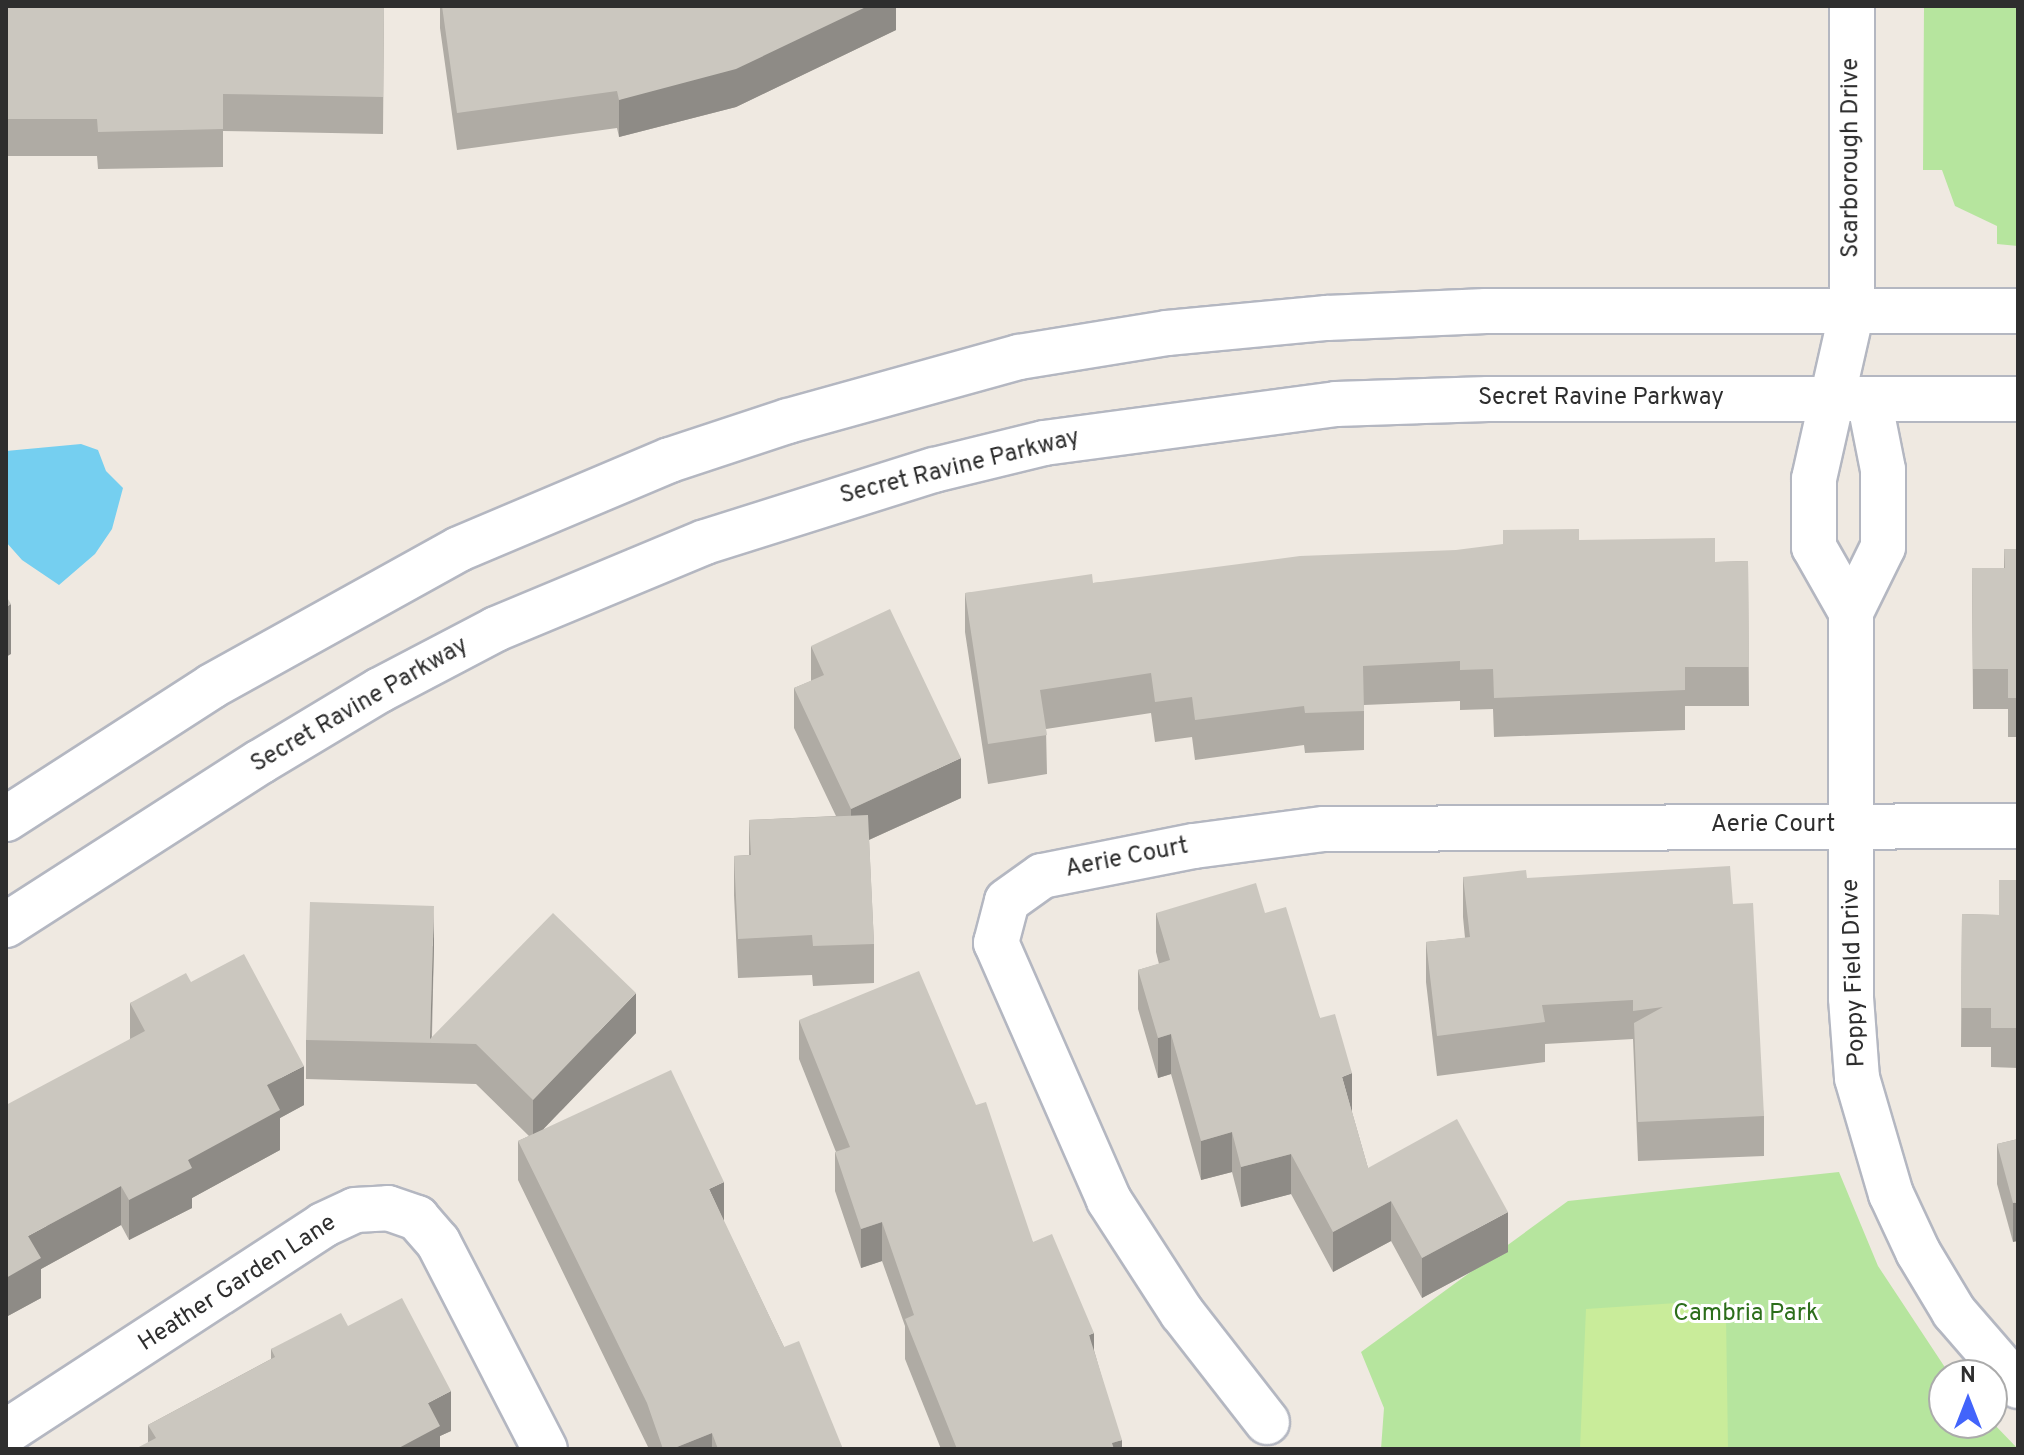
<!DOCTYPE html>
<style>
body{margin:0}
#map{position:relative;width:2024px;height:1455px;overflow:hidden;background:#efe9e1;font-family:Overpass,sans-serif}
div>[style]{position:absolute}
[style*='--x']{left:calc(var(--x)*1px);top:calc(var(--y)*1px);width:calc(var(--w)*1px);rotate:calc(var(--a)*1deg)}
.green>*{inset:0;background:#b6e59e}
.pitch>*{inset:0;background:#c9ec9a}
.water>*{inset:0;background:#75cff0}
.roads{filter:drop-shadow(2px 0 #b4b7c1) drop-shadow(-2px 0 #b4b7c1) drop-shadow(0 2px #b4b7c1) drop-shadow(0 -2px #b4b7c1)}
.minor>*{height:44px;margin:-22px;padding:0 22px;transform-origin:22px;border-radius:22px;background:#fff}
.tertiary>*{height:44px;margin:-22px;padding:0 22px;transform-origin:22px;border-radius:22px;background:#fff}
.secondary>*{height:44px;margin:-22px;padding:0 22px;transform-origin:22px;border-radius:22px;background:#fff}
.wall>*{inset:0;background:#afaba4}
.shaded-wall>*{inset:0;background:#8e8b86}
.building>*{inset:0;background:#cbc7bf}
span{translate:-50% -50%;white-space:nowrap;text-align:center;line-height:1.15;-webkit-text-stroke:6px #fff;paint-order:stroke}
.street-label{font-size:24px;color:#2e2e2e}
.park-label{font-size:24px;color:#2c6e1b}
.frame{position:absolute;inset:0;border:8px solid #2e2e2e;pointer-events:none}
.north{position:absolute;left:1928px;top:1359px;width:80px;height:80px;box-sizing:border-box;background:#fff;border:2px solid #ababab;border-radius:50%;rotate:0deg;font-size:22px;font-weight:700;line-height:32px;text-align:center;color:#2e2e2e}
.north::after{content:'';display:block;margin:auto;width:28px;height:36px;background:#4264fb;clip-path:polygon(50% 0,100% 100%,50% 72%,0 100%)}
</style>
<div id="map">
<div class="green">
<i style="clip-path:polygon(1924px 6px,2018px 6px,2018px 246px,1997px 244px,1997px 226px,1955px 206px,1942px 170px,1923px 170px)"></i>
<i style="clip-path:polygon(1839px 1172px,1878px 1266px,1950px 1375px,1944px 1375px,1944px 1423px,1992px 1422px,2018px 1449px,1381px 1449px,1384px 1408px,1361px 1352px,1568px 1201px)"></i>
</div>
<div class="pitch">
<i style="clip-path:polygon(1677px 1303px,1718px 1306px,1726px 1317px,1728px 1449px,1580px 1449px,1586px 1309px)"></i>
</div>
<div class="water">
<i style="clip-path:polygon(81px 444px,98px 450px,106px 471px,123px 488px,112px 529px,95px 554px,59px 585px,22px 560px,6px 542px,6px 451px)"></i>
</div>
<div class="roads">
<div class="minor">
<i style="--x:1832;--y:399;--w:82;--a:102.7"></i>
<i style="--x:1814;--y:479;--w:68;--a:90"></i>
<i style="--x:1814;--y:547;--w:75;--a:60.4"></i>
<i style="--x:1869;--y:399;--w:72;--a:78.8"></i>
<i style="--x:1883;--y:470;--w:77;--a:90"></i>
<i style="--x:1883;--y:547;--w:72;--a:116.2"></i>
<i style="--x:1851;--y:612;--w:386;--a:90"></i>
<i style="--x:1851;--y:998;--w:80;--a:85.7"></i>
<i style="--x:1857;--y:1078;--w:121;--a:73.7"></i>
<i style="--x:1891;--y:1194;--w:64;--a:65"></i>
<i style="--x:1918;--y:1252;--w:70;--a:59"></i>
<i style="--x:1954;--y:1312;--w:98;--a:49.1"></i>
<i style="--x:1267;--y:1422;--w:138;--a:-127.9"></i>
<i style="--x:1182;--y:1313;--w:135;--a:-122.9"></i>
<i style="--x:1109;--y:1200;--w:281;--a:-113.7"></i>
<i style="--x:996;--y:943;--w:43;--a:-75.3"></i>
<i style="--x:1007;--y:901;--w:43;--a:-35.5"></i>
<i style="--x:1042;--y:876;--w:155;--a:-11.2"></i>
<i style="--x:1194;--y:846;--w:131;--a:-7.5"></i>
<i style="--x:1324;--y:829;--w:694;--a:-0.25"></i>
<i style="--x:6;--y:1432;--w:379;--a:-33.1"></i>
<i style="--x:323;--y:1225;--w:35;--a:-25"></i>
<i style="--x:355;--y:1210;--w:33;--a:-3"></i>
<i style="--x:388;--y:1208;--w:31;--a:19"></i>
<i style="--x:417;--y:1218;--w:32;--a:49"></i>
<i style="--x:438;--y:1242;--w:233;--a:62.7"></i>
</div>
<div class="tertiary">
<i style="--x:1852;--y:6;--w:305;--a:90"></i>
</div>
<div class="secondary">
<i style="--x:1832;--y:399;--w:90;--a:-77.2"></i>
<i style="--x:6;--y:819;--w:245;--a:-32.8"></i>
<i style="--x:212;--y:686;--w:282;--a:-29"></i>
<i style="--x:459;--y:549;--w:229;--a:-22.9"></i>
<i style="--x:670;--y:460;--w:124;--a:-18.3"></i>
<i style="--x:788;--y:421;--w:240;--a:-15.5"></i>
<i style="--x:1019;--y:357;--w:150;--a:-9.2"></i>
<i style="--x:1167;--y:333;--w:161;--a:-5.4"></i>
<i style="--x:1327;--y:318;--w:159;--a:-2.5"></i>
<i style="--x:1486;--y:311;--w:532;--a:0"></i>
<i style="--x:6;--y:925;--w:302;--a:-32.7"></i>
<i style="--x:260;--y:762;--w:140;--a:-31"></i>
<i style="--x:380;--y:690;--w:131;--a:-27.7"></i>
<i style="--x:496;--y:629;--w:226;--a:-22.6"></i>
<i style="--x:705;--y:542;--w:240;--a:-17.5"></i>
<i style="--x:934;--y:470;--w:113;--a:-13.8"></i>
<i style="--x:1044;--y:443;--w:295;--a:-7.6"></i>
<i style="--x:1336;--y:404;--w:152;--a:-1.9"></i>
<i style="--x:1488;--y:399;--w:530;--a:0"></i>
</div>
</div>
<div class="wall">
<i style="clip-path:polygon(6px 6px,384px 6px,383px 134px,223px 131px,223px 167px,98px 169px,97px 156px,6px 156px)"></i>
<i style="clip-path:polygon(440px 6px,896px 6px,896px 30px,736px 107px,619px 137px,617px 128px,457px 150px,440px 28px)"></i>
<i style="clip-path:polygon(1579px 540px,1715px 562px,1748px 561px,1749px 706px,1685px 706px,1685px 730px,1494px 737px,1493px 709px,1460px 710px,1460px 701px,1364px 705px,1364px 750px,1305px 753px,1304px 745px,1195px 760px,1192px 737px,1155px 742px,1151px 713px,1046px 729px,1047px 774px,988px 784px,965px 632px,965px 593px,1093px 583px)"></i>
<i style="clip-path:polygon(2004px 549px,2018px 549px,2018px 737px,2008px 737px,2008px 709px,1973px 709px,1972px 568px,2004px 568px)"></i>
<i style="clip-path:polygon(811px 646px,961px 798px,869px 840px,874px 944px,874px 983px,813px 986px,812px 975px,738px 978px,734px 895px,734px 856px,749px 855px,749px 820px,836px 816px,794px 728px,794px 688px,811px 681px)"></i>
<i style="clip-path:polygon(1463px 877px,1527px 878px,1733px 904px,1764px 1116px,1764px 1156px,1638px 1161px,1633px 1039px,1545px 1044px,1545px 1062px,1437px 1076px,1426px 982px,1426px 942px,1465px 938px,1463px 917px)"></i>
<i style="clip-path:polygon(2018px 880px,2018px 1068px,1991px 1067px,1991px 1047px,1961px 1047px,1962px 914px,1999px 915px)"></i>
<i style="clip-path:polygon(1156px 913px,1265px 913px,1320px 1018px,1352px 1112px,1368px 1168px,1508px 1252px,1422px 1298px,1391px 1241px,1333px 1272px,1291px 1194px,1241px 1207px,1232px 1172px,1201px 1180px,1171px 1074px,1158px 1078px,1138px 1009px,1138px 970px,1159px 964px,1156px 952px)"></i>
<i style="clip-path:polygon(434px 945px,432px 1037px,636px 1033px,543px 1129px,724px 1222px,784px 1347px,843px 1449px,649px 1449px,518px 1180px,518px 1141px,529px 1136px,476px 1084px,306px 1079px,306px 1040px)"></i>
<i style="clip-path:polygon(191px 982px,304px 1105px,280px 1118px,280px 1150px,192px 1198px,192px 1208px,129px 1240px,121px 1225px,41px 1269px,41px 1298px,6px 1317px,130px 1039px,130px 1003px)"></i>
<i style="clip-path:polygon(799px 1020px,1033px 1242px,1094px 1350px,1122px 1449px,941px 1449px,905px 1359px,905px 1326px,882px 1261px,861px 1268px,835px 1191px,835px 1152px,836px 1152px,799px 1059px)"></i>
<i style="clip-path:polygon(2018px 1139px,2013px 1242px,1997px 1184px,1997px 1144px)"></i>
<i style="clip-path:polygon(348px 1326px,451px 1431px,440px 1436px,440px 1449px,148px 1442px,148px 1425px,271px 1359px,271px 1349px)"></i>
</div>
<div class="shaded-wall">
<i style="clip-path:polygon(868px 6px,896px 6px,896px 30px,736px 107px,619px 137px,619px 100px)"></i>
<i style="clip-path:polygon(11px 604px,11px 654px,6px 657px,6px 607px)"></i>
<i style="clip-path:polygon(961px 758px,961px 798px,851px 848px,851px 809px)"></i>
<i style="clip-path:polygon(434px 906px,434px 945px,431px 1043px,430px 1043px)"></i>
<i style="clip-path:polygon(636px 993px,636px 1033px,533px 1140px,533px 1100px)"></i>
<i style="clip-path:polygon(1171px 1034px,1171px 1074px,1158px 1078px,1158px 1038px)"></i>
<i style="clip-path:polygon(304px 1066px,304px 1105px,280px 1118px,280px 1150px,192px 1198px,192px 1208px,129px 1240px,129px 1200px,188px 1160px,267px 1085px)"></i>
<i style="clip-path:polygon(1352px 1073px,1352px 1113px,1342px 1077px)"></i>
<i style="clip-path:polygon(1232px 1132px,1232px 1172px,1201px 1180px,1201px 1141px)"></i>
<i style="clip-path:polygon(1291px 1154px,1291px 1194px,1241px 1207px,1241px 1167px)"></i>
<i style="clip-path:polygon(724px 1182px,724px 1222px,709px 1189px)"></i>
<i style="clip-path:polygon(121px 1186px,121px 1225px,41px 1269px,41px 1298px,6px 1317px,6px 1278px,28px 1236px)"></i>
<i style="clip-path:polygon(1391px 1201px,1391px 1241px,1333px 1272px,1333px 1232px)"></i>
<i style="clip-path:polygon(2018px 1202px,2018px 1241px,2013px 1242px,2013px 1203px)"></i>
<i style="clip-path:polygon(1508px 1212px,1508px 1252px,1422px 1298px,1422px 1258px)"></i>
<i style="clip-path:polygon(882px 1222px,882px 1261px,861px 1268px,861px 1229px)"></i>
<i style="clip-path:polygon(1094px 1333px,1094px 1373px,1089px 1335px)"></i>
<i style="clip-path:polygon(451px 1391px,451px 1431px,440px 1436px,440px 1449px,397px 1449px,428px 1403px)"></i>
<i style="clip-path:polygon(712px 1433px,712px 1449px,672px 1449px)"></i>
<i style="clip-path:polygon(1122px 1440px,1122px 1449px,1112px 1449px,1112px 1443px)"></i>
</div>
<div class="building">
<i style="clip-path:polygon(6px 6px,384px 6px,383px 97px,223px 94px,223px 129px,98px 132px,97px 119px,6px 119px)"></i>
<i style="clip-path:polygon(442px 6px,868px 6px,736px 69px,619px 100px,617px 91px,457px 113px)"></i>
<i style="clip-path:polygon(1579px 529px,1579px 540px,1715px 538px,1715px 562px,1748px 561px,1749px 667px,1685px 667px,1685px 690px,1494px 698px,1493px 669px,1460px 670px,1460px 661px,1363px 666px,1364px 711px,1305px 713px,1304px 706px,1195px 720px,1192px 697px,1155px 702px,1151px 673px,1040px 690px,1047px 735px,988px 744px,965px 593px,1092px 574px,1093px 583px,1300px 556px,1456px 550px,1503px 544px,1503px 530px)"></i>
<i style="clip-path:polygon(2004px 549px,2018px 549px,2018px 698px,2008px 698px,2008px 669px,1973px 669px,1972px 568px,2005px 568px)"></i>
<i style="clip-path:polygon(6px 596px,11px 604px,6px 607px)"></i>
<i style="clip-path:polygon(890px 609px,961px 758px,851px 809px,794px 688px,824px 675px,811px 646px)"></i>
<i style="clip-path:polygon(868px 815px,874px 944px,813px 946px,812px 935px,738px 939px,734px 856px,751px 855px,749px 820px)"></i>
<i style="clip-path:polygon(1730px 866px,1733px 904px,1753px 903px,1764px 1116px,1638px 1122px,1634px 1023px,1663px 1007px,1633px 1011px,1633px 1000px,1542px 1005px,1545px 1022px,1437px 1036px,1426px 942px,1470px 937px,1463px 877px,1526px 870px,1527px 878px)"></i>
<i style="clip-path:polygon(1999px 880px,2018px 880px,2018px 1028px,1991px 1028px,1991px 1008px,1961px 1008px,1962px 914px,1999px 915px)"></i>
<i style="clip-path:polygon(1256px 883px,1265px 913px,1286px 907px,1320px 1018px,1335px 1014px,1352px 1073px,1342px 1077px,1368px 1168px,1457px 1119px,1508px 1212px,1422px 1258px,1391px 1201px,1333px 1232px,1291px 1154px,1241px 1167px,1232px 1132px,1201px 1141px,1171px 1034px,1158px 1038px,1138px 970px,1170px 960px,1156px 913px)"></i>
<i style="clip-path:polygon(310px 902px,434px 906px,430px 1039px,553px 913px,636px 993px,533px 1100px,476px 1044px,306px 1040px)"></i>
<i style="clip-path:polygon(244px 954px,304px 1066px,267px 1085px,280px 1110px,188px 1160px,192px 1168px,129px 1200px,121px 1186px,28px 1236px,41px 1258px,6px 1278px,6px 1105px,145px 1031px,130px 1003px,186px 973px,191px 982px)"></i>
<i style="clip-path:polygon(919px 971px,976px 1105px,986px 1102px,1033px 1242px,1052px 1234px,1094px 1333px,1089px 1335px,1122px 1440px,1112px 1443px,1114px 1449px,957px 1449px,905px 1319px,914px 1315px,882px 1222px,861px 1229px,835px 1152px,850px 1147px,799px 1020px)"></i>
<i style="clip-path:polygon(671px 1070px,724px 1182px,709px 1189px,784px 1347px,799px 1341px,843px 1449px,718px 1449px,712px 1433px,672px 1449px,663px 1449px,647px 1403px,518px 1141px)"></i>
<i style="clip-path:polygon(2018px 1139px,2018px 1202px,2013px 1203px,1997px 1144px)"></i>
<i style="clip-path:polygon(402px 1298px,451px 1391px,428px 1403px,440px 1426px,397px 1449px,135px 1449px,156px 1438px,148px 1425px,275px 1357px,271px 1349px,341px 1313px,348px 1326px)"></i>
</div>
<div class="street-label">
<span style="left:1852px;top:158px;rotate:-90deg">Scarborough Drive</span>
<span style="left:1601px;top:399px">Secret Ravine Parkway</span>
<span style="left:960px;top:468px;rotate:-14deg">Secret Ravine Parkway</span>
<span style="left:360px;top:706px;rotate:-30deg">Secret Ravine Parkway</span>
<span style="left:1773px;top:826px">Aerie Court</span>
<span style="left:1127px;top:859px;rotate:-11deg">Aerie Court</span>
<span style="left:1855px;top:973px;rotate:-92deg">Poppy Field Drive</span>
<span style="left:238px;top:1284px;rotate:-33deg">Heather Garden Lane</span>
</div>
<div class="park-label">
<span style="left:1746px;top:1315px">Cambria Park</span>
</div>
<div class="frame"></div>
<div class="north">N</div>
</div>
